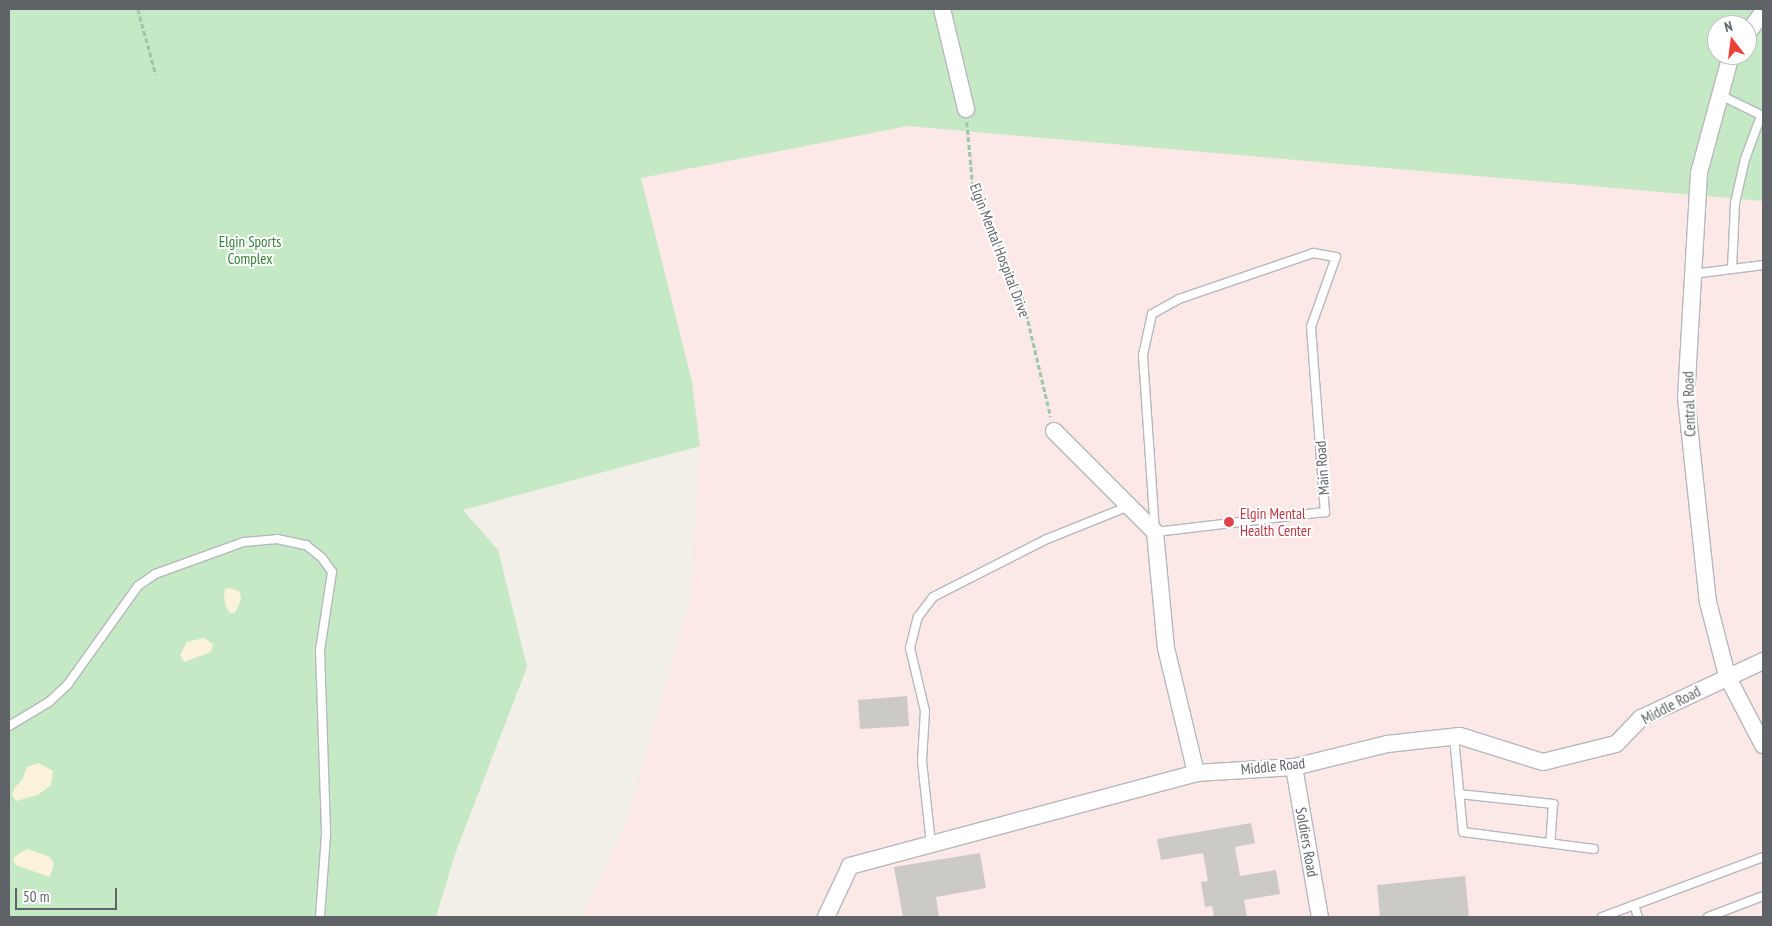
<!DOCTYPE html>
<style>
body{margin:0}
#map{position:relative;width:1772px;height:926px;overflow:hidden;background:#f1efe8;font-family:"PT Sans Narrow",sans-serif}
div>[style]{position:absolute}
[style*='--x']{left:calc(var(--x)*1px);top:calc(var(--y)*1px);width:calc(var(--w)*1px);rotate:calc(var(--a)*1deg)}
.medical>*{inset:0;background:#fce8e6}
.green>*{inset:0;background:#c5e8c5}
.sand>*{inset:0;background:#fbf3d9}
.building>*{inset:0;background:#cccac5}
.path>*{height:2.5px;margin-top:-1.25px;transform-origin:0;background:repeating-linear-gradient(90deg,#9cc7a9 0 5px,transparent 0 7.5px)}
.roads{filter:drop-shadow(1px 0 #b5b8bc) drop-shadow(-1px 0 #b5b8bc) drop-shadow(0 1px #b5b8bc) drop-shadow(0 -1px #b5b8bc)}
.service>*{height:8px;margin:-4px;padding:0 4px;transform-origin:4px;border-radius:4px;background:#fff}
.minor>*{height:16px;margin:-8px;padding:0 8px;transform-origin:8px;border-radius:8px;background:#fff}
.dots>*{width:14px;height:14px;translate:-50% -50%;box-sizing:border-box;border:2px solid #fff;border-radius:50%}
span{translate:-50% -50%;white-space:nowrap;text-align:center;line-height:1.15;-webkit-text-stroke:4px #fff;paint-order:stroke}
.park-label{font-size:15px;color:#348238}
.street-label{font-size:15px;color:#5f6368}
.health-label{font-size:15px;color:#be3a42}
.left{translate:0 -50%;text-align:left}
.frame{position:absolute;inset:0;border:10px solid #5f6368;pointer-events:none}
.north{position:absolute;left:1707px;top:15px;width:50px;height:50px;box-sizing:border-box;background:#fff;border:1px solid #bfc1c3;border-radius:50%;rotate:345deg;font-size:14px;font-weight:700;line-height:20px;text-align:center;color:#5f6368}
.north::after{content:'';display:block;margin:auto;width:18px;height:22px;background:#ea4335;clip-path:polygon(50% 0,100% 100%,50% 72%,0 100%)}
.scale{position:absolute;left:15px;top:888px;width:102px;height:22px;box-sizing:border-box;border:2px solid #5f6368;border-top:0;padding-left:6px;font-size:15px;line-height:18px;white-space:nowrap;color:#5f6368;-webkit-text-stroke:4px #fff;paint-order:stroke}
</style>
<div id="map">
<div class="medical">
<i style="clip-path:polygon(966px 109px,1763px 194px,1763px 917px,581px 917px,625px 825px,691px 598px,700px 446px,692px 382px,641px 178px)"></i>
</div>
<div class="green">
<i style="clip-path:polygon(evenodd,9px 9px,1763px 9px,1763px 201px,908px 126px,641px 178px,692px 382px,700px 446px,463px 510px,498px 550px,527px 667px,455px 854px,436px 917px,9px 917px,9px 9px,1717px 25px,1747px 25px,1747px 55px,1717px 55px,1717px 25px)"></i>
</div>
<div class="sand">
<i style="clip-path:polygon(231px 588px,240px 592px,241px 600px,235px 613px,230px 613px,226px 607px,224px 595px,225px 589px)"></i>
<i style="clip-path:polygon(204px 638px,213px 644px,211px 652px,184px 662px,180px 655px,187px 642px)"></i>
<i style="clip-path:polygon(39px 763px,53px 771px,51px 785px,38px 795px,16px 801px,12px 795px,14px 788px,22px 780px,27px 767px)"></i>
<i style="clip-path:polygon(27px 849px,50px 857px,54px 864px,50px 877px,15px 865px,13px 859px,18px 854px)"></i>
</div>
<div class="building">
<i style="clip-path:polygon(907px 696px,909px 726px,860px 729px,858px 700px)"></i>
<i style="clip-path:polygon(1251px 823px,1255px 843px,1235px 847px,1240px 876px,1276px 870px,1280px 894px,1244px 900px,1247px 917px,1214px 917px,1212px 906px,1205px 907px,1201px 882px,1208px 881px,1203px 853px,1161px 860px,1157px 839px)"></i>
<i style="clip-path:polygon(980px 853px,986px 888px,936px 897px,939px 917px,903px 917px,894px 867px)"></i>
<i style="clip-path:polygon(1465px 876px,1469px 917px,1380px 917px,1377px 885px)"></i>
</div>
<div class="path">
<i style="--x:138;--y:9;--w:68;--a:74.7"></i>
<i style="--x:967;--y:122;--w:65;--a:84.7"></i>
<i style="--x:973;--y:187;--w:123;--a:65.9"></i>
<i style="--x:1023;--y:299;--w:121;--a:76.7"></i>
</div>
<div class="roads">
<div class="service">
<i style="--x:1720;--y:95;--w:48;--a:26"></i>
<i style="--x:1313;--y:253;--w:23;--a:10"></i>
<i style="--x:1336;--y:257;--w:74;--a:109.7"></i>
<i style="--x:1311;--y:327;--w:186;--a:85.7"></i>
<i style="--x:1325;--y:512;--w:171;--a:173.3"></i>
<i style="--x:1155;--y:532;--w:177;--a:-93.9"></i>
<i style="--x:1143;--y:355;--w:42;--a:-77.6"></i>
<i style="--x:1152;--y:314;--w:31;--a:-29"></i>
<i style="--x:1179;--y:299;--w:142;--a:-18.9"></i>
<i style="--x:1732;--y:269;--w:66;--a:-87.4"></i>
<i style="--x:1735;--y:203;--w:45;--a:-77.2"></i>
<i style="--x:1745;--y:159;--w:46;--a:-69.6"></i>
<i style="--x:1693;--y:274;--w:71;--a:-7.3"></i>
<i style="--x:9;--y:726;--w:47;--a:-31"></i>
<i style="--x:49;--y:702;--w:26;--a:-43"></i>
<i style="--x:68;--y:684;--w:120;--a:-54.5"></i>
<i style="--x:138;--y:586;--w:21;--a:-35"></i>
<i style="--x:155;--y:574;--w:95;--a:-19.8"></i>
<i style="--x:244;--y:542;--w:33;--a:-5"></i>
<i style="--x:277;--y:539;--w:30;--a:12"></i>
<i style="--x:306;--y:545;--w:21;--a:39"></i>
<i style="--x:322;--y:558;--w:17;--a:54"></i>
<i style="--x:332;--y:572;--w:79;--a:98.7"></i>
<i style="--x:320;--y:650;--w:185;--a:88.1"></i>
<i style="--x:326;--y:835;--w:82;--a:94.2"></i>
<i style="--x:1454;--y:737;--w:95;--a:84.6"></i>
<i style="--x:1463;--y:832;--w:132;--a:7.4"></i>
<i style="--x:1459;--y:794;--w:95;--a:6.1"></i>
<i style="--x:1553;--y:804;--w:39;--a:94"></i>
<i style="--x:931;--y:844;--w:83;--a:-96.2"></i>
<i style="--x:922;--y:761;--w:50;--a:-86.6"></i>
<i style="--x:925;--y:711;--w:65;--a:-103.4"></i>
<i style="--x:910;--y:648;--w:32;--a:-76"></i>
<i style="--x:918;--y:617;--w:25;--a:-53"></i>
<i style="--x:933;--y:597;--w:128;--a:-27"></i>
<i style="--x:1047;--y:539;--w:88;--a:-21.9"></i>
<i style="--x:1634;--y:905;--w:13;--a:72"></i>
<i style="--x:1602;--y:917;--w:172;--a:-20.4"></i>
<i style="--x:1708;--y:917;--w:59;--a:-20.9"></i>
</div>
<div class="minor">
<i style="--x:942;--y:9;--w:103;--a:76.5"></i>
<i style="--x:1747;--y:34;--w:27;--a:-54"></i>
<i style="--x:1731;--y:55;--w:122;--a:105.2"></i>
<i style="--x:1699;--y:173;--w:224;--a:93.3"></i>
<i style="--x:1686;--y:397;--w:206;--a:83.9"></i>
<i style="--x:1708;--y:602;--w:76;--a:75.6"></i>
<i style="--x:1727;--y:676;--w:78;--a:62.4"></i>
<i style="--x:1054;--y:431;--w:143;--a:45"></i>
<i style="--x:1155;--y:532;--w:117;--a:84.6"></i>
<i style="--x:1166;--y:648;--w:129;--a:76.5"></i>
<i style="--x:1294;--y:767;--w:152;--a:80.2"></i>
<i style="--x:826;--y:917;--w:56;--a:-64.8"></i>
<i style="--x:850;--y:866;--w:358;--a:-15"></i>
<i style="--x:1196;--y:773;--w:98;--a:-3.5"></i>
<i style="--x:1294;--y:767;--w:96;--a:-13.9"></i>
<i style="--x:1387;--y:744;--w:73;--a:-6.3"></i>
<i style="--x:1460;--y:736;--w:87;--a:17.4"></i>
<i style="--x:1543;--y:762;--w:75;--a:-13.9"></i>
<i style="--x:1616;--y:744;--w:36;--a:-46"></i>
<i style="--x:1641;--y:718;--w:135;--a:-25"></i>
</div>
</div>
<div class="dots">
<i style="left:1229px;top:522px;background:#e0444e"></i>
</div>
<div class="park-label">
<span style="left:250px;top:250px">Elgin Sports<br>Complex</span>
</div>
<div class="street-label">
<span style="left:1000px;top:250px;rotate:69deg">Elgin Mental Hospital Drive</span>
<span style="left:1689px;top:404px;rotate:-92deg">Central Road</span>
<span style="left:1322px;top:468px;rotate:-94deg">Main Road</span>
<span style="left:1671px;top:705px;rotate:-28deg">Middle Road</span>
<span style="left:1273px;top:766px;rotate:-6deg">Middle Road</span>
<span style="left:1307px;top:842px;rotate:80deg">Soldiers Road</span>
</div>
<div class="health-label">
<span class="left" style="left:1240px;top:522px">Elgin Mental<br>Health Center</span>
</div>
<div class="frame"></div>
<div class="north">N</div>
<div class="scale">50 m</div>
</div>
